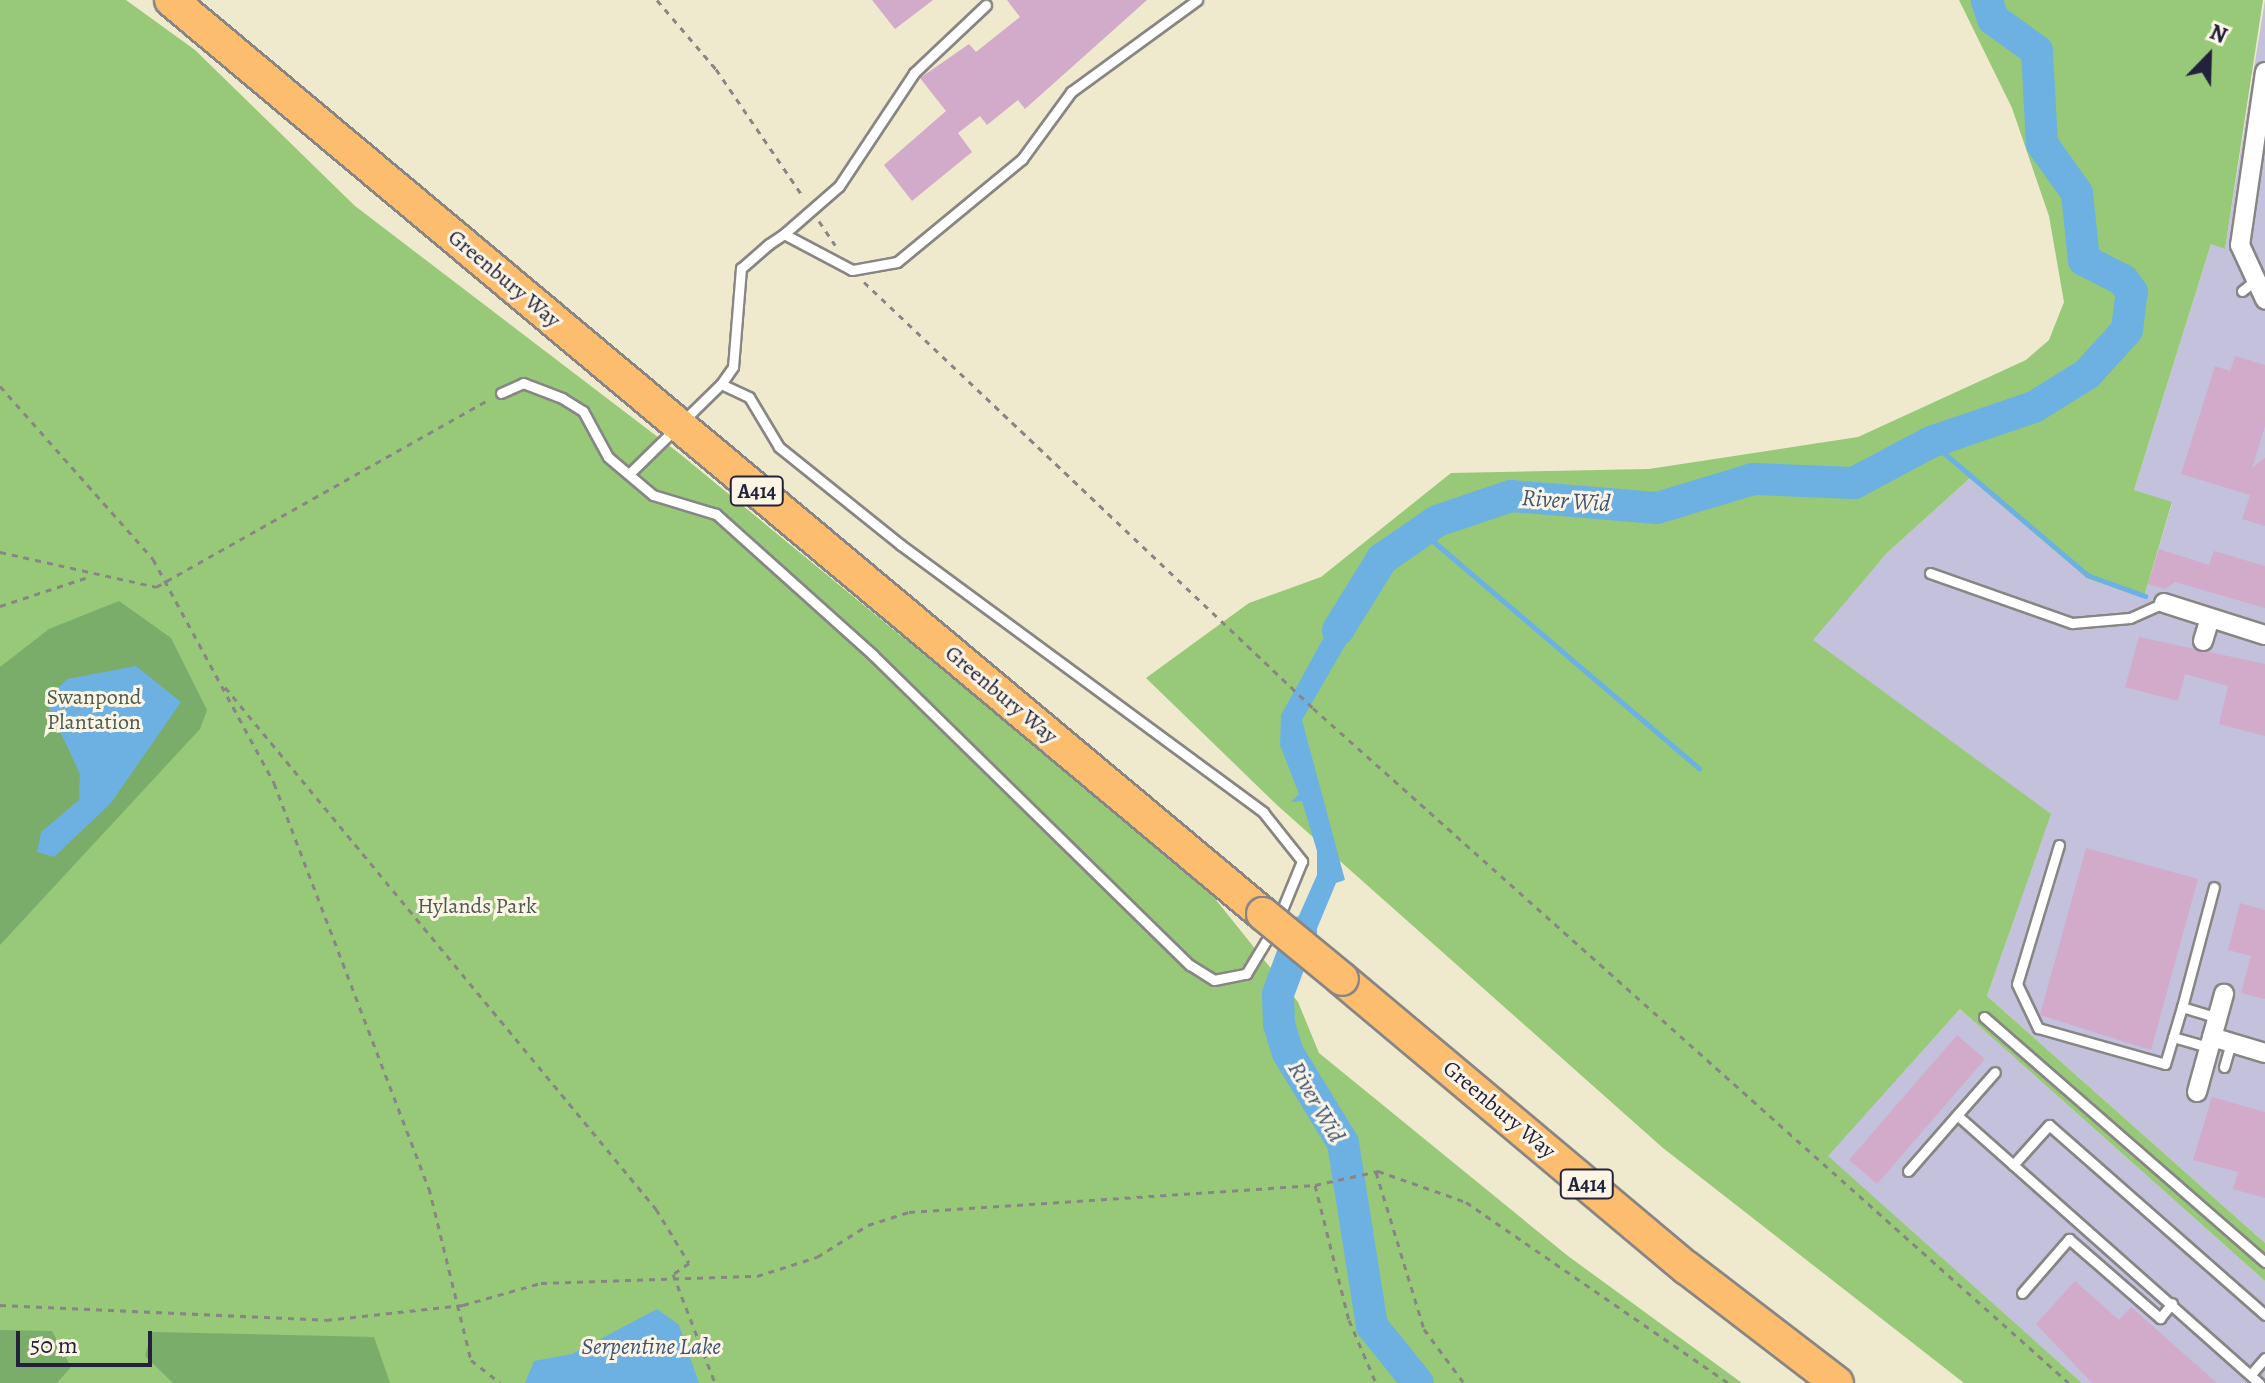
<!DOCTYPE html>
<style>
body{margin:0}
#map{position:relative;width:2265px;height:1383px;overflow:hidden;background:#efe9cd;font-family:Alegreya,serif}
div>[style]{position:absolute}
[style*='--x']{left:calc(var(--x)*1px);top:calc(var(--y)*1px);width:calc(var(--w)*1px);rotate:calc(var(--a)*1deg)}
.industrial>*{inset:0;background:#c3c1db}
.green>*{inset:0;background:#97c979}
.forest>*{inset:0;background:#79ad69}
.water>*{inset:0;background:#6cb1e2}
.stream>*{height:5px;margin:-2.5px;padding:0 2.5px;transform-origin:2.5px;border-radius:2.5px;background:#6cb1e2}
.river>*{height:32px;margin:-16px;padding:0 16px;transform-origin:16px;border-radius:16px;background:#6cb1e2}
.building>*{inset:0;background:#d2abcb}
.path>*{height:3px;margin-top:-1.5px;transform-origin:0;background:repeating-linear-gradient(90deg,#888684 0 6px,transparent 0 12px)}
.roads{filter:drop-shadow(2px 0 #888684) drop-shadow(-2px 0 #888684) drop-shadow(0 2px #888684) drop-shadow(0 -2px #888684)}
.lane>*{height:9px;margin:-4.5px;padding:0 4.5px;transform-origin:4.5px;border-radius:4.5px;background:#fff}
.street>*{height:18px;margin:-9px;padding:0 9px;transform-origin:9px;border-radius:9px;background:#fff}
.highway>*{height:32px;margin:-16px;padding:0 16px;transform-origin:16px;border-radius:16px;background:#fcbd6f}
.bridges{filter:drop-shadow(2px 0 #888684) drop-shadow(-2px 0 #888684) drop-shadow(0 2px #888684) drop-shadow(0 -2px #888684)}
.highway-bridge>*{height:32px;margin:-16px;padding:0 16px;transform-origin:16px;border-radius:16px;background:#fcbd6f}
span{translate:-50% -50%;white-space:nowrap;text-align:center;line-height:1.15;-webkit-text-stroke:6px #fcf5e5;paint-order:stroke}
.shield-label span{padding:2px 6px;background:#fcf5e5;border:2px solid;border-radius:6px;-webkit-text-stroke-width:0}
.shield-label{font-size:20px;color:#22223b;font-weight:700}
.street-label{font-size:22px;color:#22223b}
.park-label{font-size:22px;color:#4b5c51}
.water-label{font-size:24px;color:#3c5475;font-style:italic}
.north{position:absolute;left:2169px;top:16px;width:80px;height:80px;-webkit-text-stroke:6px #fcf5e5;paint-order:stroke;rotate:23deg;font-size:22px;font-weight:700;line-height:32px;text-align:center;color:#22223b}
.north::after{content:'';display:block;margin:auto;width:28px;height:36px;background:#22223b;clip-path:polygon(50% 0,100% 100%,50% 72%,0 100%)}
.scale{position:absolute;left:16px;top:1331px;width:136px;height:36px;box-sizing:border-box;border:4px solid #22223b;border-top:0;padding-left:10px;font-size:24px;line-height:28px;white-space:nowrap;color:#22223b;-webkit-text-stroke:6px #fcf5e5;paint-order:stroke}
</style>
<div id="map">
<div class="industrial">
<i style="clip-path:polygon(2265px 0,2265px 1243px,1987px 996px,2050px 814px,1812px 640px,1887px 553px,1970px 478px,2088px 579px,2144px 597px,2172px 503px,2134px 490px,2211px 244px,2225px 248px)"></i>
<i style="clip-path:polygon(1960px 1009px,2265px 1281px,2265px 1383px,2082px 1383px,1827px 1156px)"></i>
</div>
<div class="green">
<i style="clip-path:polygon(0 0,126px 0,195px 50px,355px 206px,680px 454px,1204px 885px,1298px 1002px,1319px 1053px,1568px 1256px,1742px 1383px,0 1383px)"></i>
<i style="clip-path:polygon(1959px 0,2263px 0,2225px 249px,2211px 244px,2134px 490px,2172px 502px,2144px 597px,2088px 579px,1970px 478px,1887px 553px,1813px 640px,2051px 814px,1987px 996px,2265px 1243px,2265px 1281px,1960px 1009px,1828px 1156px,2082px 1383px,1964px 1383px,1663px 1148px,1278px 806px,1146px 678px,1249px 603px,1321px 577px,1451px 473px,1649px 469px,1858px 437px,2026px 360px,2049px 340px,2064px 302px,2049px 216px,2012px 108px)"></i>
</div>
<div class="forest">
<i style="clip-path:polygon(119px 601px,171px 638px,207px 710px,200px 729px,0 945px,0 667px,49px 629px)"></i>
<i style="clip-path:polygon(0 1330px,52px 1331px,71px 1367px,57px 1383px,0 1383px)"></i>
<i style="clip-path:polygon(152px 1332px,374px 1337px,390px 1383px,173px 1383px,145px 1356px)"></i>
</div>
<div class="water">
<i style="clip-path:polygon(1350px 590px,1371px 601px,1302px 720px,1345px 880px,1336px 883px,1296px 979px,1277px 965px,1317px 875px,1317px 851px,1302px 801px,1291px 802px,1299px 794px,1280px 745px,1281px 715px)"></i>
<i style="clip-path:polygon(136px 666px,181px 702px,111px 803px,54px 857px,37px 852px,41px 832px,79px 800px,80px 774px,48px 706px,57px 689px,67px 679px)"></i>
<i style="clip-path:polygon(657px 1309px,679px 1325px,699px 1383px,525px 1383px,534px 1361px,572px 1354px)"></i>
</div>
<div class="stream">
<i style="--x:1931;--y:442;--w:205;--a:40.4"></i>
<i style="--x:2087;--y:575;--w:62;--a:19.9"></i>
<i style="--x:1420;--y:530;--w:367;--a:40.5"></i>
</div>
<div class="river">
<i style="--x:1338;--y:630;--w:84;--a:-58.2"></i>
<i style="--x:1382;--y:559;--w:67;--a:-34.6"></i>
<i style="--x:1437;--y:521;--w:78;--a:-18.7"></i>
<i style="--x:1511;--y:496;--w:146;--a:4.7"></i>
<i style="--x:1657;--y:508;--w:100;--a:-16.8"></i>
<i style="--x:1753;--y:479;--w:101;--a:2.3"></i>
<i style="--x:1854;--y:483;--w:87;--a:-28"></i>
<i style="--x:1931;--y:442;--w:109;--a:-18.8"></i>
<i style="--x:2034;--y:407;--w:62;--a:-31.9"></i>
<i style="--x:2087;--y:374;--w:59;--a:-47.7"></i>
<i style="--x:2127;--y:330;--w:38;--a:-83"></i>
<i style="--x:2132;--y:292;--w:15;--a:-127"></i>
<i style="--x:2123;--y:280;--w:44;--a:-152.9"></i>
<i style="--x:2084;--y:260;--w:67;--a:-96"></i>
<i style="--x:2077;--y:193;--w:60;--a:-125.5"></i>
<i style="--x:2042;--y:144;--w:93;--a:-93.1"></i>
<i style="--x:2037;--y:51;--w:54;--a:-144"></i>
<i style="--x:1993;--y:19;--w:20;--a:-108"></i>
<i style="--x:1301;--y:932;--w:66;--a:110.4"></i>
<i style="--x:1278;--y:994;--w:30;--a:88"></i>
<i style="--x:1279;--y:1024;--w:30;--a:73"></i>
<i style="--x:1288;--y:1053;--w:105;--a:58.6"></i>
<i style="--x:1343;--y:1143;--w:185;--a:81"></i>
<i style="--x:1372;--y:1326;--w:73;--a:51.1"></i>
</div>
<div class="building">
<i style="clip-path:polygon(872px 0,933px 0,895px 29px)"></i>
<i style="clip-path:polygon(1007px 0,1147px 0,1025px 109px,1018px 100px,987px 125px,980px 116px,958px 133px,972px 152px,912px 201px,884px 165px,946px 111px,920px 78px,969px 44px,976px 52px,1020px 17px)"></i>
<i style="clip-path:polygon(2235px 356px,2265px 365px,2265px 426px,2252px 468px,2265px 458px,2265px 526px,2242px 519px,2250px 495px,2181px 474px,2215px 366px,2230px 371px)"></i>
<i style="clip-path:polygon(2159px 549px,2209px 565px,2214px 551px,2265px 566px,2265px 608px,2175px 582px,2165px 589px,2148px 584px)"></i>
<i style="clip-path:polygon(2139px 637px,2265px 664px,2265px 736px,2219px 724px,2228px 686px,2185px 674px,2178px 701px,2125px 687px)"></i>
<i style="clip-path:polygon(2086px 848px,2198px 879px,2151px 1050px,2040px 1015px)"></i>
<i style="clip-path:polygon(2240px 903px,2265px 910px,2265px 999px,2241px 993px,2251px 956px,2228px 950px)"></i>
<i style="clip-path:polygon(1957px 1035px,1985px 1059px,1877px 1184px,1849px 1160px)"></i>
<i style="clip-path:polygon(2212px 1097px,2265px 1112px,2265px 1198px,2233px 1189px,2238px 1172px,2193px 1160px)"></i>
<i style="clip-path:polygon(2075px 1281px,2119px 1320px,2131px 1307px,2217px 1383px,2092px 1383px,2036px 1324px)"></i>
</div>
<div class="path">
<i style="--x:657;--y:0;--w:91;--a:49.5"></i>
<i style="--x:716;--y:69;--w:156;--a:55.7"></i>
<i style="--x:819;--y:221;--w:29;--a:56"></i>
<i style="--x:864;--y:282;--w:619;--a:43.49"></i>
<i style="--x:1313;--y:708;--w:1013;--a:41.76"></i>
<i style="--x:0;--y:386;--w:231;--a:48.5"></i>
<i style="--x:153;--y:559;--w:255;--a:61.6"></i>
<i style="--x:274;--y:783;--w:434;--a:69.1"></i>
<i style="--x:429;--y:1188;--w:177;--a:76.3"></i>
<i style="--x:471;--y:1360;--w:37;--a:38"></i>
<i style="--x:0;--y:552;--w:160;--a:12.6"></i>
<i style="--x:156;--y:587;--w:383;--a:-29.4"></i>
<i style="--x:0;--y:606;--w:96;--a:-18.2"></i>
<i style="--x:225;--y:687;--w:677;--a:50.45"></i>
<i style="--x:656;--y:1209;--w:63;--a:58.6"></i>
<i style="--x:689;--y:1263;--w:19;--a:145"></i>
<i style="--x:1376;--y:1172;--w:164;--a:73"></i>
<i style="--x:1424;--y:1329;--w:67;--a:53.5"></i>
<i style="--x:1315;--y:1185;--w:139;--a:75.9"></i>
<i style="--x:1349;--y:1320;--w:69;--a:66.8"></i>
<i style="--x:673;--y:1274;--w:117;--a:68.9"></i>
<i style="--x:0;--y:1305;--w:326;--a:2.6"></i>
<i style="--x:326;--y:1320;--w:138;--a:-6.2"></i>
<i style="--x:463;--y:1305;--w:81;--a:-15.8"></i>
<i style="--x:541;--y:1283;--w:216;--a:-1.9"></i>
<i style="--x:757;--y:1276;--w:63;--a:-17.6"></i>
<i style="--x:817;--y:1257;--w:60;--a:-32.1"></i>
<i style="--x:868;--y:1225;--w:43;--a:-17.6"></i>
<i style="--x:909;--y:1212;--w:407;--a:-3.8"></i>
<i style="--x:1315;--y:1185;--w:65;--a:-12.5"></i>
<i style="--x:1378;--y:1171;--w:93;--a:19.4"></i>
<i style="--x:1466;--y:1202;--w:318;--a:34.6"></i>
</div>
<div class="roads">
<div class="lane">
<i style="--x:1197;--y:0;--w:156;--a:143.9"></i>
<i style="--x:1071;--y:92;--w:83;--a:126.2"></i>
<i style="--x:1022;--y:159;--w:162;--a:140.5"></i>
<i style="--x:897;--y:262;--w:46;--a:169.9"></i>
<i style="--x:852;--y:270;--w:77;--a:-152.1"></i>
<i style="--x:784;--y:234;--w:18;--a:146"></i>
<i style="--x:769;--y:244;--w:37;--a:139"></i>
<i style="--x:741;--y:268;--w:99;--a:94.6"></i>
<i style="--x:733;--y:367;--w:21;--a:125"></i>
<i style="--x:721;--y:384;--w:31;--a:25"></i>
<i style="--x:749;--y:397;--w:58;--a:59"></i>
<i style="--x:779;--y:447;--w:156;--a:38.8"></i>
<i style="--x:901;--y:545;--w:450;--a:36.4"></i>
<i style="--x:1263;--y:812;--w:63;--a:51.5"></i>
<i style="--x:1302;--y:861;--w:61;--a:112.3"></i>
<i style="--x:784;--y:234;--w:73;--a:-41.1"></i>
<i style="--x:839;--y:186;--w:136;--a:-56.4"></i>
<i style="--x:914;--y:73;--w:99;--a:-43.4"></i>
<i style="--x:2242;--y:291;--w:13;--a:-39"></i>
<i style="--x:501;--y:393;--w:24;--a:-24"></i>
<i style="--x:523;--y:383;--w:42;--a:21"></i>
<i style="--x:562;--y:398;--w:25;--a:32"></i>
<i style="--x:583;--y:411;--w:52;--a:61.5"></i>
<i style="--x:608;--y:457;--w:59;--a:40.2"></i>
<i style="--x:653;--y:495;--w:66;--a:16.8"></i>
<i style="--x:716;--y:514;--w:211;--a:41.9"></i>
<i style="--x:873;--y:655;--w:443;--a:44.4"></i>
<i style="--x:1190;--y:965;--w:28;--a:32"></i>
<i style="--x:1214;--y:980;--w:33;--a:-11"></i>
<i style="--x:1246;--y:974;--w:50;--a:-58.8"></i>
<i style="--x:630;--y:473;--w:127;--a:-44.4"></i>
<i style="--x:1930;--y:573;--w:151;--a:19.4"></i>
<i style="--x:2072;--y:623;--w:58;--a:-4.9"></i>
<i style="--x:2130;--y:618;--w:37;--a:-24"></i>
<i style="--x:2059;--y:845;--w:145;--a:106.8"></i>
<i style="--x:2017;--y:984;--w:49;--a:64.5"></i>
<i style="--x:2038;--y:1028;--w:132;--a:15.8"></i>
<i style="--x:2165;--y:1064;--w:59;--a:-73.4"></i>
<i style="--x:2182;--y:1007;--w:37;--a:17"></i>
<i style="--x:2182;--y:1007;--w:124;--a:-75.1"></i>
<i style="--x:1984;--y:1017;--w:373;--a:41.1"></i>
<i style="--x:2173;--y:1037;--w:37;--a:16"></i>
<i style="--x:2224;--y:1067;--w:25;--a:-74"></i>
<i style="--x:1957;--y:1115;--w:57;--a:-48.5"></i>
<i style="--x:2013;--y:1165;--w:54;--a:-48"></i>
<i style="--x:2049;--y:1125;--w:288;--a:41.3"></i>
<i style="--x:1908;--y:1171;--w:74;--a:-48.8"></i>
<i style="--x:1957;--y:1115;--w:404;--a:41.6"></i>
<i style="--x:2022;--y:1293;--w:72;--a:-49"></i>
<i style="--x:2069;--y:1239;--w:121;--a:41"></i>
<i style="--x:2160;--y:1318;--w:19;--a:-51"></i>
<i style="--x:2252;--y:1373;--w:20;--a:-49"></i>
</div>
<div class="street">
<i style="--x:2265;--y:72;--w:175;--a:98.2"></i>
<i style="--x:2240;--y:245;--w:60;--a:65.2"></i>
<i style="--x:2164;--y:603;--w:106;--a:17.6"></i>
<i style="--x:2203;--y:641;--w:24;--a:-73"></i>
<i style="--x:2212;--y:1037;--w:55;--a:16.8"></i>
<i style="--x:2197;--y:1092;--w:102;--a:-74.6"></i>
</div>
<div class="highway">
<i style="--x:171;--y:0;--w:1424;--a:39.93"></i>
<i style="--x:1342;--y:979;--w:450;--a:40"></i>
<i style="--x:1687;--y:1268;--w:189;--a:37.5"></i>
</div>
</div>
<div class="bridges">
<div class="highway-bridge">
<i style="--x:1263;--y:914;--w:102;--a:39.4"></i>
</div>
</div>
<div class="shield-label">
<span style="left:757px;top:491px">A414</span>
<span style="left:1587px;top:1184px">A414</span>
</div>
<div class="street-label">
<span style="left:504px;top:279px;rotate:40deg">Greenbury Way</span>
<span style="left:1001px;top:695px;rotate:40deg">Greenbury Way</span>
<span style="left:1499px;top:1110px;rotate:40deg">Greenbury Way</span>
</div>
<div class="park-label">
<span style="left:94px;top:710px">Swanpond<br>Plantation</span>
<span style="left:477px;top:907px">Hylands Park</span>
</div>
<div class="water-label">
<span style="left:1566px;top:501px;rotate:4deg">River Wid</span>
<span style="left:1316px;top:1102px;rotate:60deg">River Wid</span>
<span style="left:651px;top:1347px">Serpentine Lake</span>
</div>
<div class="north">N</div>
<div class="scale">50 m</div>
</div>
